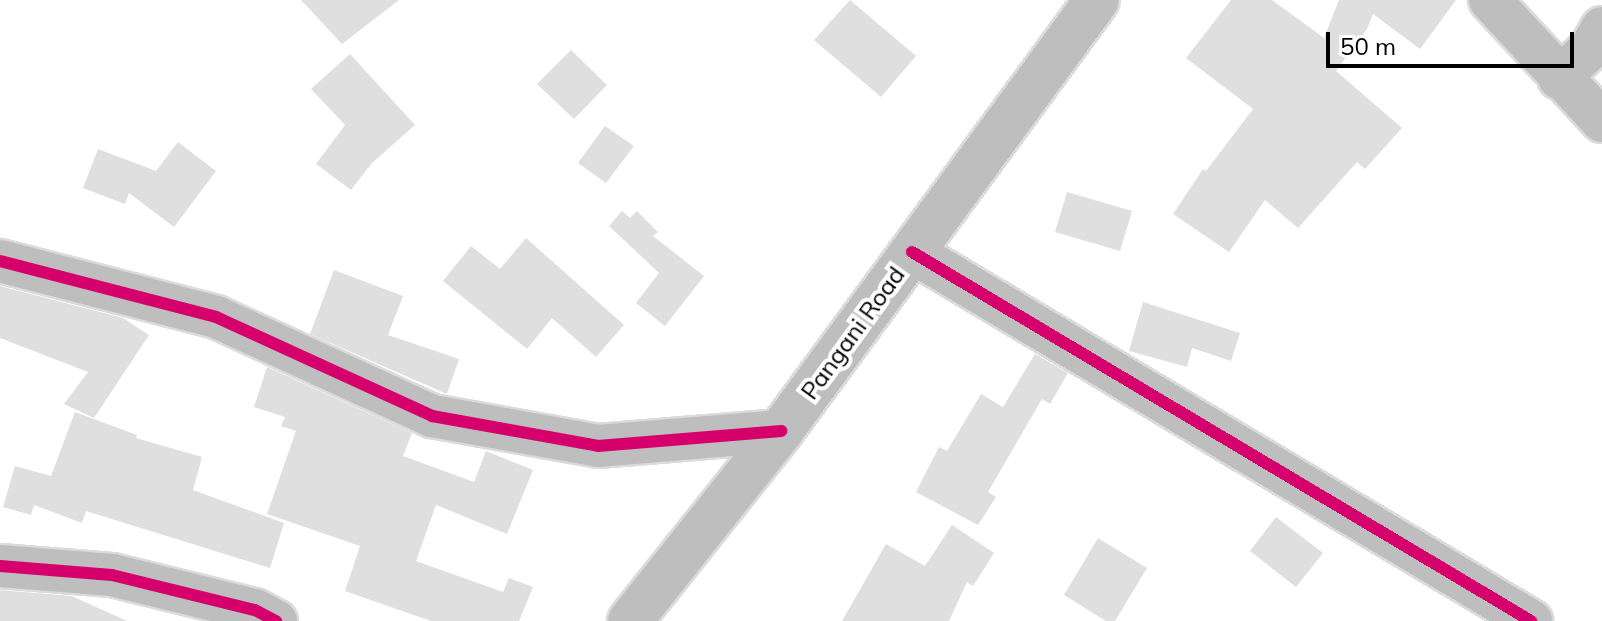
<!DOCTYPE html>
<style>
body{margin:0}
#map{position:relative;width:1602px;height:621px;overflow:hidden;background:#fff;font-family:Mulish,sans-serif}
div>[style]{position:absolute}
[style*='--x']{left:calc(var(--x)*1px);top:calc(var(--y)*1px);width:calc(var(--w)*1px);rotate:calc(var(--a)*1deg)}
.building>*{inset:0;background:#dfdfdf}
.roads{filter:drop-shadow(2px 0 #dbdbdb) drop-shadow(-2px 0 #dbdbdb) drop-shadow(0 2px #dbdbdb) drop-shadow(0 -2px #dbdbdb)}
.minor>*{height:42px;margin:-21px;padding:0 21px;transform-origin:21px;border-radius:21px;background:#bebebe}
.major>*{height:44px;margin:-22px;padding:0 22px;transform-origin:22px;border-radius:22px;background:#bebebe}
.cycleway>*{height:12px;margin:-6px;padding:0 6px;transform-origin:6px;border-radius:6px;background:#d6006c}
span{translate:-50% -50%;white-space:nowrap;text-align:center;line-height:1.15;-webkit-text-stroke:8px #fff;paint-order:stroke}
.street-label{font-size:24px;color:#000}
.scale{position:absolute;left:1326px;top:32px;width:248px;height:36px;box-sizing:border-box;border:4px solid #000;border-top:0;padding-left:10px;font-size:24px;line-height:28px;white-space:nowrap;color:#000;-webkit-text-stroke:6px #fff;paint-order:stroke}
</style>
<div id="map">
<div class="building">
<i style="clip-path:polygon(301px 0,399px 0,342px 44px)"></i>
<i style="clip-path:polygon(850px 0,916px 56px,881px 97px,814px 40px)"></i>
<i style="clip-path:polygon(1231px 0,1272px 0,1324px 38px,1339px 0,1456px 0,1420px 49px,1373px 14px,1367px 29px,1336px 71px,1402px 128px,1365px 169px,1357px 162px,1298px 228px,1265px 200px,1229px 252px,1173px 214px,1203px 169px,1206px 171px,1253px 109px,1186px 58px)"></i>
<i style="clip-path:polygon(571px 50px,607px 85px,574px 119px,537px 84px)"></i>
<i style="clip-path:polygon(350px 54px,415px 125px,372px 163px,351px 190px,316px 164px,345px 125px,311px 89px)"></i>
<i style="clip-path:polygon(605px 126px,634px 146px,606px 183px,578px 163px)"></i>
<i style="clip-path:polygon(178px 142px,216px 171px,174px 227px,129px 193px,125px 204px,83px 188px,98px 149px,156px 171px)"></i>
<i style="clip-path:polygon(1067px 192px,1132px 211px,1120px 251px,1055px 232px)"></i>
<i style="clip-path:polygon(622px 211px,630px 218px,637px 211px,658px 232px,653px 236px,704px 276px,665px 326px,636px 303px,659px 273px,609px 226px)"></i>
<i style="clip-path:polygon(526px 238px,624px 325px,596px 357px,552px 318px,527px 349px,443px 281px,471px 246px,500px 269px)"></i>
<i style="clip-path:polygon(334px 270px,403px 296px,388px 335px,459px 359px,447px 394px,310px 334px)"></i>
<i style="clip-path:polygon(0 286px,123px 318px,149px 335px,94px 418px,64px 404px,88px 372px,0 338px)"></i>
<i style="clip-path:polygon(1143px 302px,1240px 333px,1231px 361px,1192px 348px,1187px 367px,1129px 351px)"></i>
<i style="clip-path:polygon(1035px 354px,1068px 373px,1050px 404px,1042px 399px,988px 492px,996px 497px,978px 525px,916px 492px,939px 447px,947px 451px,981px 394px,1003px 407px)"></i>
<i style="clip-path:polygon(267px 367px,412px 433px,403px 456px,474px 482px,486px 451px,533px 470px,507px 534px,436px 505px,416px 561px,503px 592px,509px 578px,533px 587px,519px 621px,431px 621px,345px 591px,360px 546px,267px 514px,296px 431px,281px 426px,285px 417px,254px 407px)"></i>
<i style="clip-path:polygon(75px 412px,137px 435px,136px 438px,202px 457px,193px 490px,284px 523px,270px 568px,86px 511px,82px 523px,34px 505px,31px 515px,3px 507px,15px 466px,51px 476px)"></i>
<i style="clip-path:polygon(1276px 517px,1323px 553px,1296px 587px,1250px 551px)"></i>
<i style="clip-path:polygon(952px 525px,994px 553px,973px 586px,967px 582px,949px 621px,842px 621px,886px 544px,925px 566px)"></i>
<i style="clip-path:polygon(1098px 538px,1147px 568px,1115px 621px,1106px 621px,1064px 595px)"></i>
<i style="clip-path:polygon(0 590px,72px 596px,127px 621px,0 621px)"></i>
</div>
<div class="roads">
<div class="minor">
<i style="--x:1490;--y:0;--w:165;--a:47.2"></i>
<i style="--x:1559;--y:78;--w:44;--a:-43.2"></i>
<i style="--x:1591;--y:48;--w:23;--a:-61"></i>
<i style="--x:912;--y:252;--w:721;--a:30.8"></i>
<i style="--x:0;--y:261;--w:223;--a:14.5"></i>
<i style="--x:216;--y:317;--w:238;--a:24.6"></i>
<i style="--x:432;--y:416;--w:169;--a:10.2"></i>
<i style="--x:598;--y:446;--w:184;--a:-4.7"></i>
<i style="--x:0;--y:566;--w:112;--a:4.6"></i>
<i style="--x:112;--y:575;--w:147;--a:13.8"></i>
<i style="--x:255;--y:610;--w:24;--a:28"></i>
</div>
<div class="major">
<i style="--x:630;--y:621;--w:243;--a:-51.5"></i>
<i style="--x:781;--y:431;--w:534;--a:-53.75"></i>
</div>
</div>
<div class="cycleway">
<i style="--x:912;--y:252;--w:721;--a:30.8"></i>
<i style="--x:0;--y:261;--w:223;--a:14.5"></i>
<i style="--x:216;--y:317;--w:238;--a:24.6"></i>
<i style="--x:432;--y:416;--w:169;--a:10.2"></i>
<i style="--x:598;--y:446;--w:184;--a:-4.7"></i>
<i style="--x:0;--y:566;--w:112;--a:4.6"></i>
<i style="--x:112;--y:575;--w:147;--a:13.8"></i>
<i style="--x:255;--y:610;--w:24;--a:28"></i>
</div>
<div class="street-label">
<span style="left:853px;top:333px;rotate:-54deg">Pangani Road</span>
</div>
<div class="scale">50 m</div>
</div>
